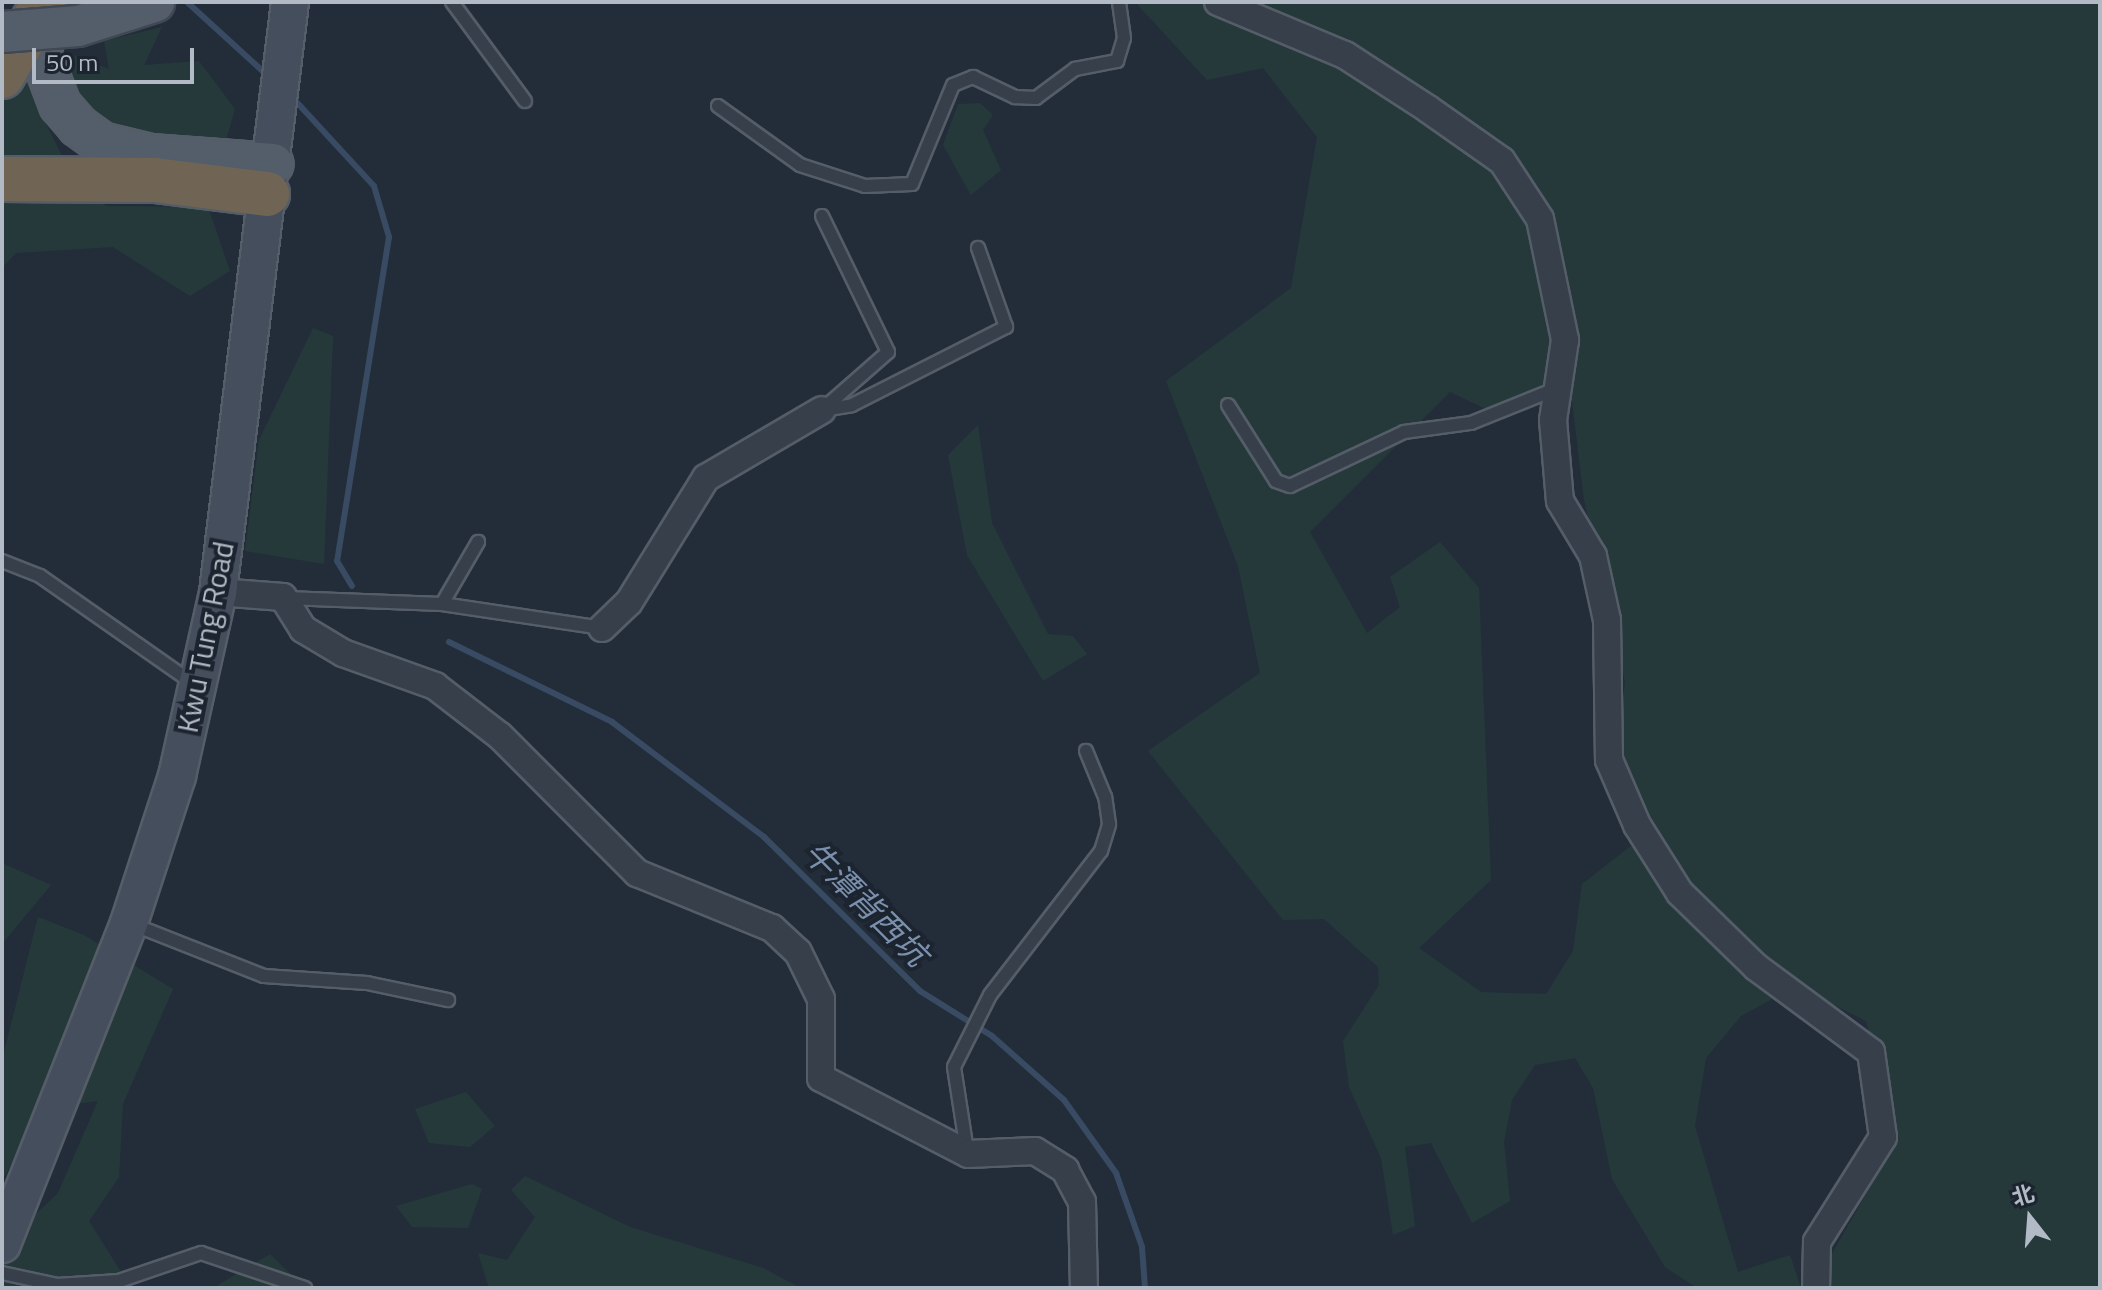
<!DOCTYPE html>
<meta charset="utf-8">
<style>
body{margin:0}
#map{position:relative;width:2102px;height:1290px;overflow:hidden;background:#232d3a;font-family:"Titillium Web","Noto Sans SC",sans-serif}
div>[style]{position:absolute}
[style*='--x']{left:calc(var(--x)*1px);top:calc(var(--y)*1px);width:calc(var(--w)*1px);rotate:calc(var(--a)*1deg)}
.green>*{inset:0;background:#25393b}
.stream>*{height:6px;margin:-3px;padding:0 3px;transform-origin:3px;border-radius:3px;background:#394a63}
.roads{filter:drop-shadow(2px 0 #555d68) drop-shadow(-2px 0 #555d68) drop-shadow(0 2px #555d68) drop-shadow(0 -2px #555d68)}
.lane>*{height:12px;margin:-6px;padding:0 6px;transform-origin:6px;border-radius:6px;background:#363f4a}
.street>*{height:26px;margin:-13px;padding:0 13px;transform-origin:13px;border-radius:13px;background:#363f4a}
.secondary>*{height:36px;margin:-18px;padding:0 18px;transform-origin:18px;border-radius:18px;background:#454e5d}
.primary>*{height:40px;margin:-20px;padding:0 20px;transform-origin:20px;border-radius:20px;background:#545e6a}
.highway>*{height:44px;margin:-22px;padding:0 22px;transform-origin:22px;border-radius:22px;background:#706554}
.bridges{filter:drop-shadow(2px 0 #404853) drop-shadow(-2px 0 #404853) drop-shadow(0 2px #404853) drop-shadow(0 -2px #404853)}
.primary-bridge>*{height:40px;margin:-20px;padding:0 20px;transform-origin:20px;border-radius:20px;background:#545e6a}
span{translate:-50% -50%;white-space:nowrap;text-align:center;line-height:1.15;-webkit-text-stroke:8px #1c242f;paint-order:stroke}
.street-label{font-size:30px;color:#b2bac6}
.water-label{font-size:32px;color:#7b90ad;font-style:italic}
.frame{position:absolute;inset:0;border:4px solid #b2bac6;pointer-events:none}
.north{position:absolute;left:1990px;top:1178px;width:80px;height:80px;-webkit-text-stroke:6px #1c242f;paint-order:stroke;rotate:343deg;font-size:22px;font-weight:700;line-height:32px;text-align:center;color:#b2bac6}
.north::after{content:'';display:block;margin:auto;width:28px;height:36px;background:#b2bac6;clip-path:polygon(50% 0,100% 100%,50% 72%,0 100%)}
.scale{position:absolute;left:32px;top:48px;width:162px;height:36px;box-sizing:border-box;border:4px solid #b2bac6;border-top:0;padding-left:10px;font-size:24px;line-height:28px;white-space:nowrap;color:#b2bac6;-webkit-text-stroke:6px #1c242f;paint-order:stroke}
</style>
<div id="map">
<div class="green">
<i style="clip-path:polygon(evenodd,1135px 2px,2100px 2px,2100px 1288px,1830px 1288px,1830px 1257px,1869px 1189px,1886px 1093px,1866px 1021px,1796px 986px,1741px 1016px,1706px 1058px,1695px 1126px,1738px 1272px,1790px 1255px,1801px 1288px,1697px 1288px,1665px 1267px,1612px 1179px,1593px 1088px,1575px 1058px,1535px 1065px,1512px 1100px,1504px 1142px,1510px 1201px,1472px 1223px,1431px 1143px,1405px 1147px,1415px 1226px,1393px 1235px,1381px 1158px,1349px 1087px,1343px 1041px,1379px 985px,1378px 967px,1324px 919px,1283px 920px,1148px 751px,1260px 673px,1238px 566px,1166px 381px,1291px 288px,1317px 137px,1263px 68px,1207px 80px,1135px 2px,1545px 389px,1572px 401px,1584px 500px,1625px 682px,1619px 727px,1625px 777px,1650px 831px,1582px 884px,1573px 951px,1546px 994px,1481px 992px,1419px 948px,1491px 880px,1479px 588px,1440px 542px,1390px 577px,1400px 607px,1367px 633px,1310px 532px,1450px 392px,1486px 409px,1545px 389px)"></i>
<i style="clip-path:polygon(162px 27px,144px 65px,199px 61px,235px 109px,224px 147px,45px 122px,80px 192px,107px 206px,208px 207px,230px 271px,190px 296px,113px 247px,16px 253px,2px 268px,2px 70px,23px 73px,55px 48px,109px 69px,104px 41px)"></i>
<i style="clip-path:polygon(980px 103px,993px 115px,983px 130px,1001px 170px,971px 195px,943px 145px,958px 104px)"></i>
<i style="clip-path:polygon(313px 328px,333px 336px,324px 564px,245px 551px,259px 440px)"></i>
<i style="clip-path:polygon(978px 425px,992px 523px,1048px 634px,1073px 636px,1087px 654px,1043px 681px,967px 555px,948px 455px)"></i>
<i style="clip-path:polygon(2px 863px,51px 885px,2px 944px)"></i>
<i style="clip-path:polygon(38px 917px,84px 935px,173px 989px,123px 1104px,119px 1177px,89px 1221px,131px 1288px,2px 1288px,2px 1246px,58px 1193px,98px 1101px,43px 1108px,2px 1181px,2px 1060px)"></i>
<i style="clip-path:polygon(466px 1092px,495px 1126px,470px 1147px,429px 1143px,415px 1109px)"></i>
<i style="clip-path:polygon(525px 1176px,630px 1227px,763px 1268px,801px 1288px,489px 1288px,478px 1253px,507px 1260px,535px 1217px,511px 1190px)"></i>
<i style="clip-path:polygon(472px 1184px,482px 1189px,468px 1228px,412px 1227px,396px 1206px)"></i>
<i style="clip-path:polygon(270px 1254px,305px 1288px,213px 1288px)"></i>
</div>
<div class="stream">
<i style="--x:187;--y:2;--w:110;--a:42.4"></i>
<i style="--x:291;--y:96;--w:122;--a:47.3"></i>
<i style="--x:374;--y:186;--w:53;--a:73.6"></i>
<i style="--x:389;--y:237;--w:328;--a:99.1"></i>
<i style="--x:337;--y:561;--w:29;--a:59"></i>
<i style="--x:449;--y:642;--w:182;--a:26.1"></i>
<i style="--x:612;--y:722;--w:191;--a:37.1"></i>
<i style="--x:764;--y:837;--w:219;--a:44.6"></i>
<i style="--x:920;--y:991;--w:85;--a:32"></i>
<i style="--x:992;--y:1036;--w:96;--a:41.6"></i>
<i style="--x:1064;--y:1100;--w:90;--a:54.5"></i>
<i style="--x:1116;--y:1173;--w:78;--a:70.6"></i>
<i style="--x:1142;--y:1247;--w:41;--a:85.8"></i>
</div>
<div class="roads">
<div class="lane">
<i style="--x:452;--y:2;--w:123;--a:53.6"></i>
<i style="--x:718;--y:106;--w:101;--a:35.7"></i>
<i style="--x:800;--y:165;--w:68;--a:17.9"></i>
<i style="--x:865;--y:186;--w:47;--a:-2.4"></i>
<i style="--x:912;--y:184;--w:107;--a:-67.5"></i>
<i style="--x:953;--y:85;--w:22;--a:-22"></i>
<i style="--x:973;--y:77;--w:47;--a:25.5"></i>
<i style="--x:1015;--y:97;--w:21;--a:3"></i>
<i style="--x:1036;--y:98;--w:49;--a:-36.6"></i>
<i style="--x:1075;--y:69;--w:43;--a:-10.8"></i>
<i style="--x:1117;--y:61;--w:24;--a:-73"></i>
<i style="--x:1124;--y:38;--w:36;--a:-98"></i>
<i style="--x:822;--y:216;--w:151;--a:64.1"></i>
<i style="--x:888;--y:352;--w:88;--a:138.7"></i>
<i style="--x:1228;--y:405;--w:90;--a:57.7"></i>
<i style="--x:1276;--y:481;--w:15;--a:20"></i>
<i style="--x:1290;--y:486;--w:126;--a:-25.3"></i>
<i style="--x:1404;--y:432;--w:68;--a:-7.7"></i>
<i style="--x:1471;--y:423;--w:94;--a:-21.9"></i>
<i style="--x:822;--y:410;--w:30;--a:-9"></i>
<i style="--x:852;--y:405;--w:173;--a:-26.9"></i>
<i style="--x:1006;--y:327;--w:84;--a:-109.5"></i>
<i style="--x:2;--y:561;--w:41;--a:21.5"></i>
<i style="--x:40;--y:576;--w:188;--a:35"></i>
<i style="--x:286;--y:598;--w:156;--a:2.2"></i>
<i style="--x:442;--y:604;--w:162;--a:8.5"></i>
<i style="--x:442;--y:604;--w:72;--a:-59.9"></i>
<i style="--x:132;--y:924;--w:142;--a:21.5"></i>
<i style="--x:264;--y:976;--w:103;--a:3.9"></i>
<i style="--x:367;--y:983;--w:83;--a:11.9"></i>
<i style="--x:967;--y:1151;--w:85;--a:-98.8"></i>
<i style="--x:954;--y:1067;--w:80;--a:-63.4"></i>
<i style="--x:990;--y:995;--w:182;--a:-52.4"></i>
<i style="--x:1101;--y:851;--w:28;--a:-73"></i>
<i style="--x:1109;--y:824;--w:27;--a:-98"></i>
<i style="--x:1105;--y:797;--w:50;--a:-112.4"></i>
<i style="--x:2;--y:1273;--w:56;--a:12.3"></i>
<i style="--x:57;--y:1285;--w:62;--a:-3.7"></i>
<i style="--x:119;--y:1281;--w:87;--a:-18.9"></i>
<i style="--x:201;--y:1253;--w:110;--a:18.6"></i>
</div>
<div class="street">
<i style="--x:1218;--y:2;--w:138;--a:22.7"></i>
<i style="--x:1345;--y:55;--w:99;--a:33"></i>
<i style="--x:1428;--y:109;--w:90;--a:35.1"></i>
<i style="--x:1502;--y:161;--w:69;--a:56.8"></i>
<i style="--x:1540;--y:219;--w:124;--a:78.3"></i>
<i style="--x:1565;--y:340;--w:81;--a:98.5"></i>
<i style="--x:1553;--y:420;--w:81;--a:85.1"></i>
<i style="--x:1560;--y:501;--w:64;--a:59"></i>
<i style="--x:1593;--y:556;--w:66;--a:77.7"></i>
<i style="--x:1607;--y:620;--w:140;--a:89.2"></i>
<i style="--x:1609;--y:760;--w:71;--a:66.7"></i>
<i style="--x:1637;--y:825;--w:80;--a:57.7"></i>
<i style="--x:1680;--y:893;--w:106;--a:44.2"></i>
<i style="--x:1756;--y:967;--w:143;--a:36.5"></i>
<i style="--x:1871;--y:1052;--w:86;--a:82"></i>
<i style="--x:1883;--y:1137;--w:124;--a:122.2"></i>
<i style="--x:1817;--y:1242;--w:46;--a:91.2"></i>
<i style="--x:218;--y:592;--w:65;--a:4.4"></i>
<i style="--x:283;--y:597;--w:38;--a:58"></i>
<i style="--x:303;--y:629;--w:47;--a:31"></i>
<i style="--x:343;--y:653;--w:98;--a:19.7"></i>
<i style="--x:435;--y:686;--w:82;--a:37.6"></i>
<i style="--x:500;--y:736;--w:194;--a:45"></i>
<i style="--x:637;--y:873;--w:146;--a:22.2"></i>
<i style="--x:772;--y:928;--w:35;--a:43"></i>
<i style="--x:798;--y:952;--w:52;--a:63.9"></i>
<i style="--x:821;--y:999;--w:79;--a:90"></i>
<i style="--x:821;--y:1078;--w:165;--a:27.3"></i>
<i style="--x:968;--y:1154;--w:67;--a:-2.6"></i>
<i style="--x:1035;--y:1151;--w:36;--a:32"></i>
<i style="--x:1065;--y:1170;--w:36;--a:62"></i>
<i style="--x:1082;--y:1202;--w:86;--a:88.7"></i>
<i style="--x:602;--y:628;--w:37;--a:-44"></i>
<i style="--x:629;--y:602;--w:146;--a:-58.2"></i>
<i style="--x:706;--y:478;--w:134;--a:-30.4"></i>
</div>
<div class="secondary">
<i style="--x:2;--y:1244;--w:345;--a:-68.4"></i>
<i style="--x:129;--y:923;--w:155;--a:-71.9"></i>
<i style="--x:177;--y:776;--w:189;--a:-77.4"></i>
<i style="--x:218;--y:592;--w:594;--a:-83.04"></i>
</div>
<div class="primary">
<i style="--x:48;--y:2;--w:53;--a:97.5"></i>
<i style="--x:41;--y:55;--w:53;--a:69.2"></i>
<i style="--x:60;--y:105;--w:28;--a:49"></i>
<i style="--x:78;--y:126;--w:29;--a:36"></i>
<i style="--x:101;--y:143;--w:51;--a:13.5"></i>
<i style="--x:151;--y:155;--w:122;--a:4.2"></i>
</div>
<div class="highway">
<i style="--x:2;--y:76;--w:85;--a:-60.4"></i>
<i style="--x:2;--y:179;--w:153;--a:0.4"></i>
<i style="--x:155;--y:180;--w:113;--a:7.1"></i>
</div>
</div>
<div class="bridges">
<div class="primary-bridge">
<i style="--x:2;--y:32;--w:76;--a:-4.5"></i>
<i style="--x:78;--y:26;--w:80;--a:-17.5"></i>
</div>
</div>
<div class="street-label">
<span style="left:205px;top:637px;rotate:-79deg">Kwu Tung Road</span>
</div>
<div class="water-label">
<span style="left:866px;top:903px;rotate:45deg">牛潭背西坑</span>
</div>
<div class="frame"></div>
<div class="north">北</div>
<div class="scale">50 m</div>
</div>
